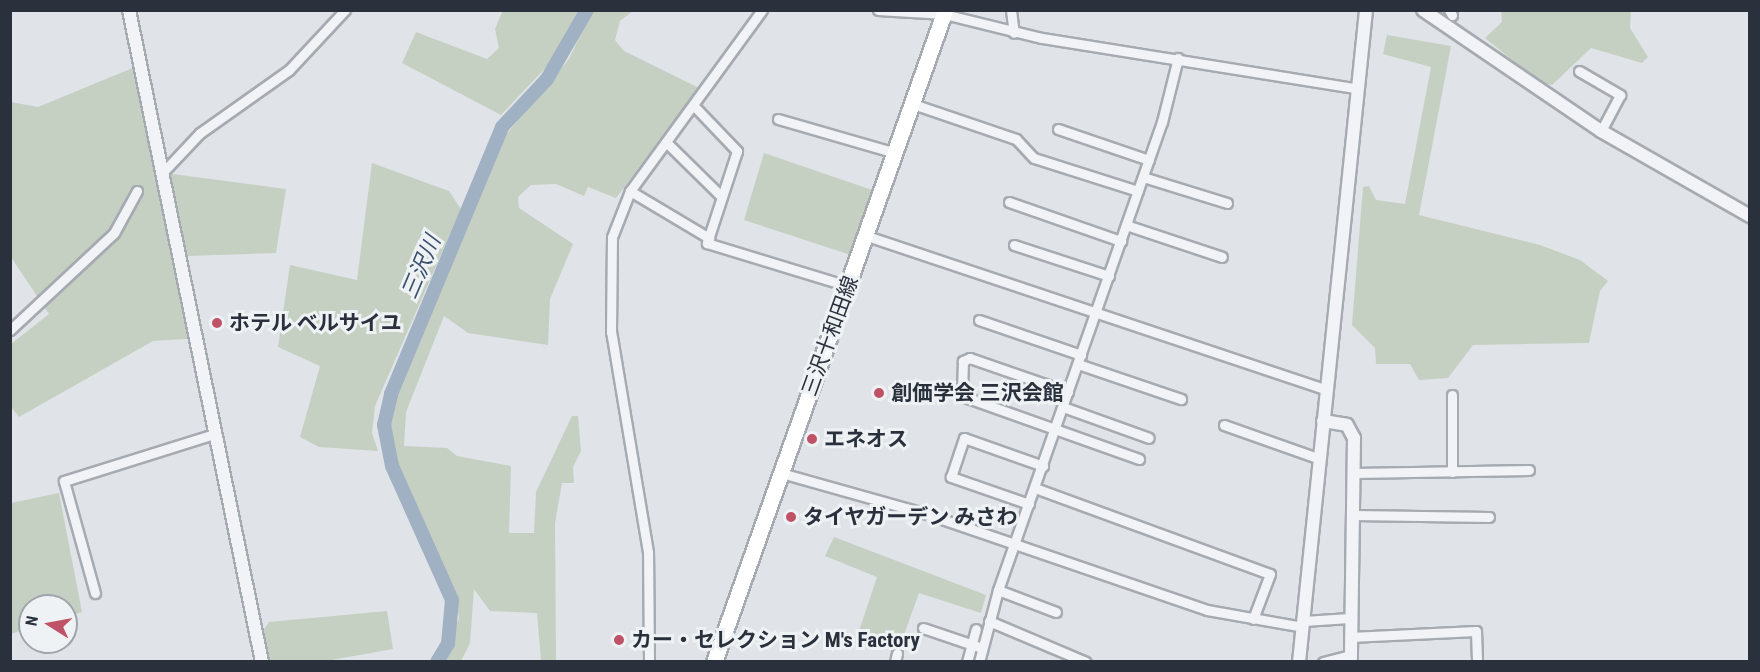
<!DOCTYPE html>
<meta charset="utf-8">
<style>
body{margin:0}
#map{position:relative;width:1760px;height:672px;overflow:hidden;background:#e0e3e7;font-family:"Roboto Condensed","Noto Sans JP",sans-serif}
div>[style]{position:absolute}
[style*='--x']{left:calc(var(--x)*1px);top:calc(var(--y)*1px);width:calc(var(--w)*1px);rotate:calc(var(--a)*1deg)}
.green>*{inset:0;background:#c6d0c2}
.river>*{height:14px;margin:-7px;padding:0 7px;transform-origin:7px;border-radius:7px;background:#9fb1c3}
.roads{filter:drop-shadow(2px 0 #a6aab1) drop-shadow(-2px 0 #a6aab1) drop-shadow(0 2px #a6aab1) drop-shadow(0 -2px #a6aab1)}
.minor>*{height:9px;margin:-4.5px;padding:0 4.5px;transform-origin:4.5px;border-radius:4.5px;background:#f2f3f6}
.tertiary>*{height:12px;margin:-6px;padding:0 6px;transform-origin:6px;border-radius:6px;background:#f2f3f6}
.primary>*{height:15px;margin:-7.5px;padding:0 7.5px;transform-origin:7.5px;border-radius:7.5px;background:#fff}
.dots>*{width:16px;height:16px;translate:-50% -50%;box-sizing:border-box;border:3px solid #eff2f5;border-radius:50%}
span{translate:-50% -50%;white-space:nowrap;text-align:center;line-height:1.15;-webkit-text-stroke:6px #eff2f5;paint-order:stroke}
.poi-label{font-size:21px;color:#2a313d;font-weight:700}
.left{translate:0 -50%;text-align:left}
.street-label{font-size:21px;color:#2a313d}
.water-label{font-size:22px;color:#39516c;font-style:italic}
.frame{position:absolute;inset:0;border:12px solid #2a313d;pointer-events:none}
.north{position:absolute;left:18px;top:594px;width:60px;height:60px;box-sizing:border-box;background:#eff2f5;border:2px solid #a0a5ab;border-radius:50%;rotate:281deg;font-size:16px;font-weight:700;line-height:24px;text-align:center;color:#2a313d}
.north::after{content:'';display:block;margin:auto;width:21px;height:27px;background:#bf5266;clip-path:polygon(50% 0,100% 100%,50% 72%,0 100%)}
</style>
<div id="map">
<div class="green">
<i style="clip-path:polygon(503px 10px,579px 11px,553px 60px,501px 115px,402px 63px,416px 32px,487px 59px,499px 48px,495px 29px)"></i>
<i style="clip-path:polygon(592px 10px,633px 11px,620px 21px,615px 40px,624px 51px,699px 88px,616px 198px,588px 187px,584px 196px,556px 184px,531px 185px,518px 197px,519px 208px,573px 244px,550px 299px,548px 345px,468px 333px,444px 316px,406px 412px,404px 446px,447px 448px,457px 456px,511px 466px,509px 533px,534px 533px,536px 492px,572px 416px,578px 416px,581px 451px,573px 467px,574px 483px,562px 483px,555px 523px,556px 661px,541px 661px,537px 613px,490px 611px,474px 589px,470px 643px,461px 661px,442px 661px,459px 618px,449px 578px,395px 466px,389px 427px,393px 401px,504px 137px,569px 59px)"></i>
<i style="clip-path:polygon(1501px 11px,1631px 11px,1630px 28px,1648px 57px,1642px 63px,1591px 48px,1552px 85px,1539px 82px,1485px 38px,1502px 22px)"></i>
<i style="clip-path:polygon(1387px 35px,1451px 46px,1419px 215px,1540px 245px,1580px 260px,1608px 281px,1600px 291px,1589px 343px,1473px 345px,1448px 378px,1419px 380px,1410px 364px,1376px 364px,1375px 348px,1352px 325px,1363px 187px,1369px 186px,1376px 200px,1405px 204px,1431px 67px,1383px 54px)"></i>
<i style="clip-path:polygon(135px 67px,165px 173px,286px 189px,276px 253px,187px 256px,202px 338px,153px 341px,19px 417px,11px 407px,11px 344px,49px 314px,11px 257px,11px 102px,38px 107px)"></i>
<i style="clip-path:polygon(764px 153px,875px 191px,854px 256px,744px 220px)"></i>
<i style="clip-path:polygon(372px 163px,449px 191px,461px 209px,375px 406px,372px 433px,378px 451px,319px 447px,300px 437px,320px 366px,278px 347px,290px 265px,357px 280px)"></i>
<i style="clip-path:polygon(59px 493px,82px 612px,66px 617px,66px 606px,30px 606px,30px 628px,11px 634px,11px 503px)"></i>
<i style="clip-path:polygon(834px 537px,986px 595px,981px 613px,919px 593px,900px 646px,858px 634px,877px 577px,825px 556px)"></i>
<i style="clip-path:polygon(387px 611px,393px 649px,326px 661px,270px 661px,263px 631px,269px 622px)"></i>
</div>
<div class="river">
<i style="--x:437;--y:662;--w:21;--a:-59"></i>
<i style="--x:448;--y:644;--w:44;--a:-84.8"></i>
<i style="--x:452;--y:600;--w:147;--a:-114.1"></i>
<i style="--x:392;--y:466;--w:42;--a:-101"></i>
<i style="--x:384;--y:425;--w:32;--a:-77"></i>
<i style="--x:391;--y:394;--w:289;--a:-67.4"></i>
<i style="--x:502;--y:127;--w:66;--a:-46.8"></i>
<i style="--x:547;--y:79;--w:80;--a:-59.9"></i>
</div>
<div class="roads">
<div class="minor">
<i style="--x:878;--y:10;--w:66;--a:3.5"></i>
<i style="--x:944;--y:14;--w:101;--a:13.8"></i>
<i style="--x:1042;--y:38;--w:317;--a:9.1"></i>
<i style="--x:1011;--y:10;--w:23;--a:83"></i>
<i style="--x:1449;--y:10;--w:6;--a:59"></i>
<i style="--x:1579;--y:71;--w:48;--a:30.3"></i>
<i style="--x:1620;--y:95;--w:41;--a:117.8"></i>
<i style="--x:913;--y:104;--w:109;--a:18.8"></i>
<i style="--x:1016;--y:139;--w:26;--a:47"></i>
<i style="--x:1034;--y:158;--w:109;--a:17.6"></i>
<i style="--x:695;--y:107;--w:61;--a:46.3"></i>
<i style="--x:737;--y:151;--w:97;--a:108.1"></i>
<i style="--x:707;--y:243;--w:147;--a:17"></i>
<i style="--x:778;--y:119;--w:123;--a:16.1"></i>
<i style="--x:1058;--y:129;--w:96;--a:18.8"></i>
<i style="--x:666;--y:142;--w:78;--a:44.5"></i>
<i style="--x:165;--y:170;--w:51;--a:-46.6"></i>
<i style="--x:200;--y:133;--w:109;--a:-35.3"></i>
<i style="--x:289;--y:70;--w:82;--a:-47"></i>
<i style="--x:1143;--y:177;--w:88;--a:17.2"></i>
<i style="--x:630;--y:191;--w:92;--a:30.7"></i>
<i style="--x:1009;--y:202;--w:119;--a:19.2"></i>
<i style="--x:1126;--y:225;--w:101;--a:18.4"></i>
<i style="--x:867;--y:236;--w:484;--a:18.5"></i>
<i style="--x:1014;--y:245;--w:100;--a:18.1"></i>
<i style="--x:979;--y:320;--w:108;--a:18.9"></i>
<i style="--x:10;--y:330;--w:142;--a:-43"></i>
<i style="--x:114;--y:233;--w:48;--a:-61.3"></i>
<i style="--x:1078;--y:364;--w:109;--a:18.8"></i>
<i style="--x:1068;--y:392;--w:104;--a:-160.9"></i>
<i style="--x:970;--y:358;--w:8;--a:157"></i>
<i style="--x:963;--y:361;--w:35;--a:92"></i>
<i style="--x:962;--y:396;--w:188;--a:19.6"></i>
<i style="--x:1452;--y:395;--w:77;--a:90"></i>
<i style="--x:1063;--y:407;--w:91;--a:19.8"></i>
<i style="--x:1224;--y:425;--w:102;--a:19.5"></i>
<i style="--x:781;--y:473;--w:155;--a:15.7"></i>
<i style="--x:930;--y:515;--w:293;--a:18.9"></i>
<i style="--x:1207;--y:610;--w:97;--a:10"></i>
<i style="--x:1355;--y:473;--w:174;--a:-1"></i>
<i style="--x:1035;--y:488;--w:250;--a:20.1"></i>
<i style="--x:1270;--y:574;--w:48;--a:110.7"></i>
<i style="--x:1029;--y:504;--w:83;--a:-160.9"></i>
<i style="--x:951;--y:477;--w:41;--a:-71.6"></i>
<i style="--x:964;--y:438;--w:84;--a:19.5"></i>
<i style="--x:1353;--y:515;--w:136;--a:0.8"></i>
<i style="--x:998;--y:590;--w:62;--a:20.8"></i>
<i style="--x:95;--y:593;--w:116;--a:-105.5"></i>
<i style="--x:64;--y:481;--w:157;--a:-17.4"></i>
<i style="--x:989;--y:621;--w:105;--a:22.9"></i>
<i style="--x:1304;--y:621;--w:45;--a:-3.8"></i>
<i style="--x:923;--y:628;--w:62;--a:18.7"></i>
<i style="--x:1350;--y:637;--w:126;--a:-2.7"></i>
<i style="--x:1476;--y:631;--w:31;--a:88"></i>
<i style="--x:649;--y:662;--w:110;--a:-90.5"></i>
<i style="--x:648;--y:552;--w:223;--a:-99.5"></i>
<i style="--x:611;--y:332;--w:95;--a:-89.4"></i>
<i style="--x:612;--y:237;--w:49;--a:-68.6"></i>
<i style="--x:630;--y:191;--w:224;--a:-53.9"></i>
<i style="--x:895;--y:662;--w:9;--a:-77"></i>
<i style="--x:967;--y:662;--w:34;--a:-75"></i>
<i style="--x:979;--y:662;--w:74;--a:-75.2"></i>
<i style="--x:998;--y:590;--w:496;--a:-70.7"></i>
<i style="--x:1162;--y:122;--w:66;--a:-76"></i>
<i style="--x:1323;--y:662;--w:29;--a:-14"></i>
</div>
<div class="tertiary">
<i style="--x:129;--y:10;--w:665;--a:78.47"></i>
<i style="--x:1423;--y:10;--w:215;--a:34.2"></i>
<i style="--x:1601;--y:131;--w:172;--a:29.7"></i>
<i style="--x:1323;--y:421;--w:24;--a:9"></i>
<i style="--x:1347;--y:425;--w:15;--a:62"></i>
<i style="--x:1354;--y:438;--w:224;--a:90.8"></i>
<i style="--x:1299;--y:662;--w:655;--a:-84.13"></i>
</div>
<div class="primary">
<i style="--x:714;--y:662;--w:692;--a:-70.49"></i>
</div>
</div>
<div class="dots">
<i style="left:217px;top:323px;background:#bf5266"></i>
<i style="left:879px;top:393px;background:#bf5266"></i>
<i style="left:812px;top:439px;background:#bf5266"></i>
<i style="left:791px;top:517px;background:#bf5266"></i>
<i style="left:619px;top:640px;background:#bf5266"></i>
</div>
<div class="poi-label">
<span class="left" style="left:229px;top:323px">ホテル ベルサイユ</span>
<span class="left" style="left:891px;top:393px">創価学会 三沢会館</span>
<span class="left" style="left:824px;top:439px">エネオス</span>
<span class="left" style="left:803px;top:517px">タイヤガーデン みさわ</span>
<span class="left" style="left:631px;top:640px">カー・セレクション M's Factory</span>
</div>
<div class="street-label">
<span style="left:830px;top:336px;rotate:-70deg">三沢十和田線</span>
</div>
<div class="water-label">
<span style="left:421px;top:267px;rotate:-67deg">三沢川</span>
</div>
<div class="frame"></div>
<div class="north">N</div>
</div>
